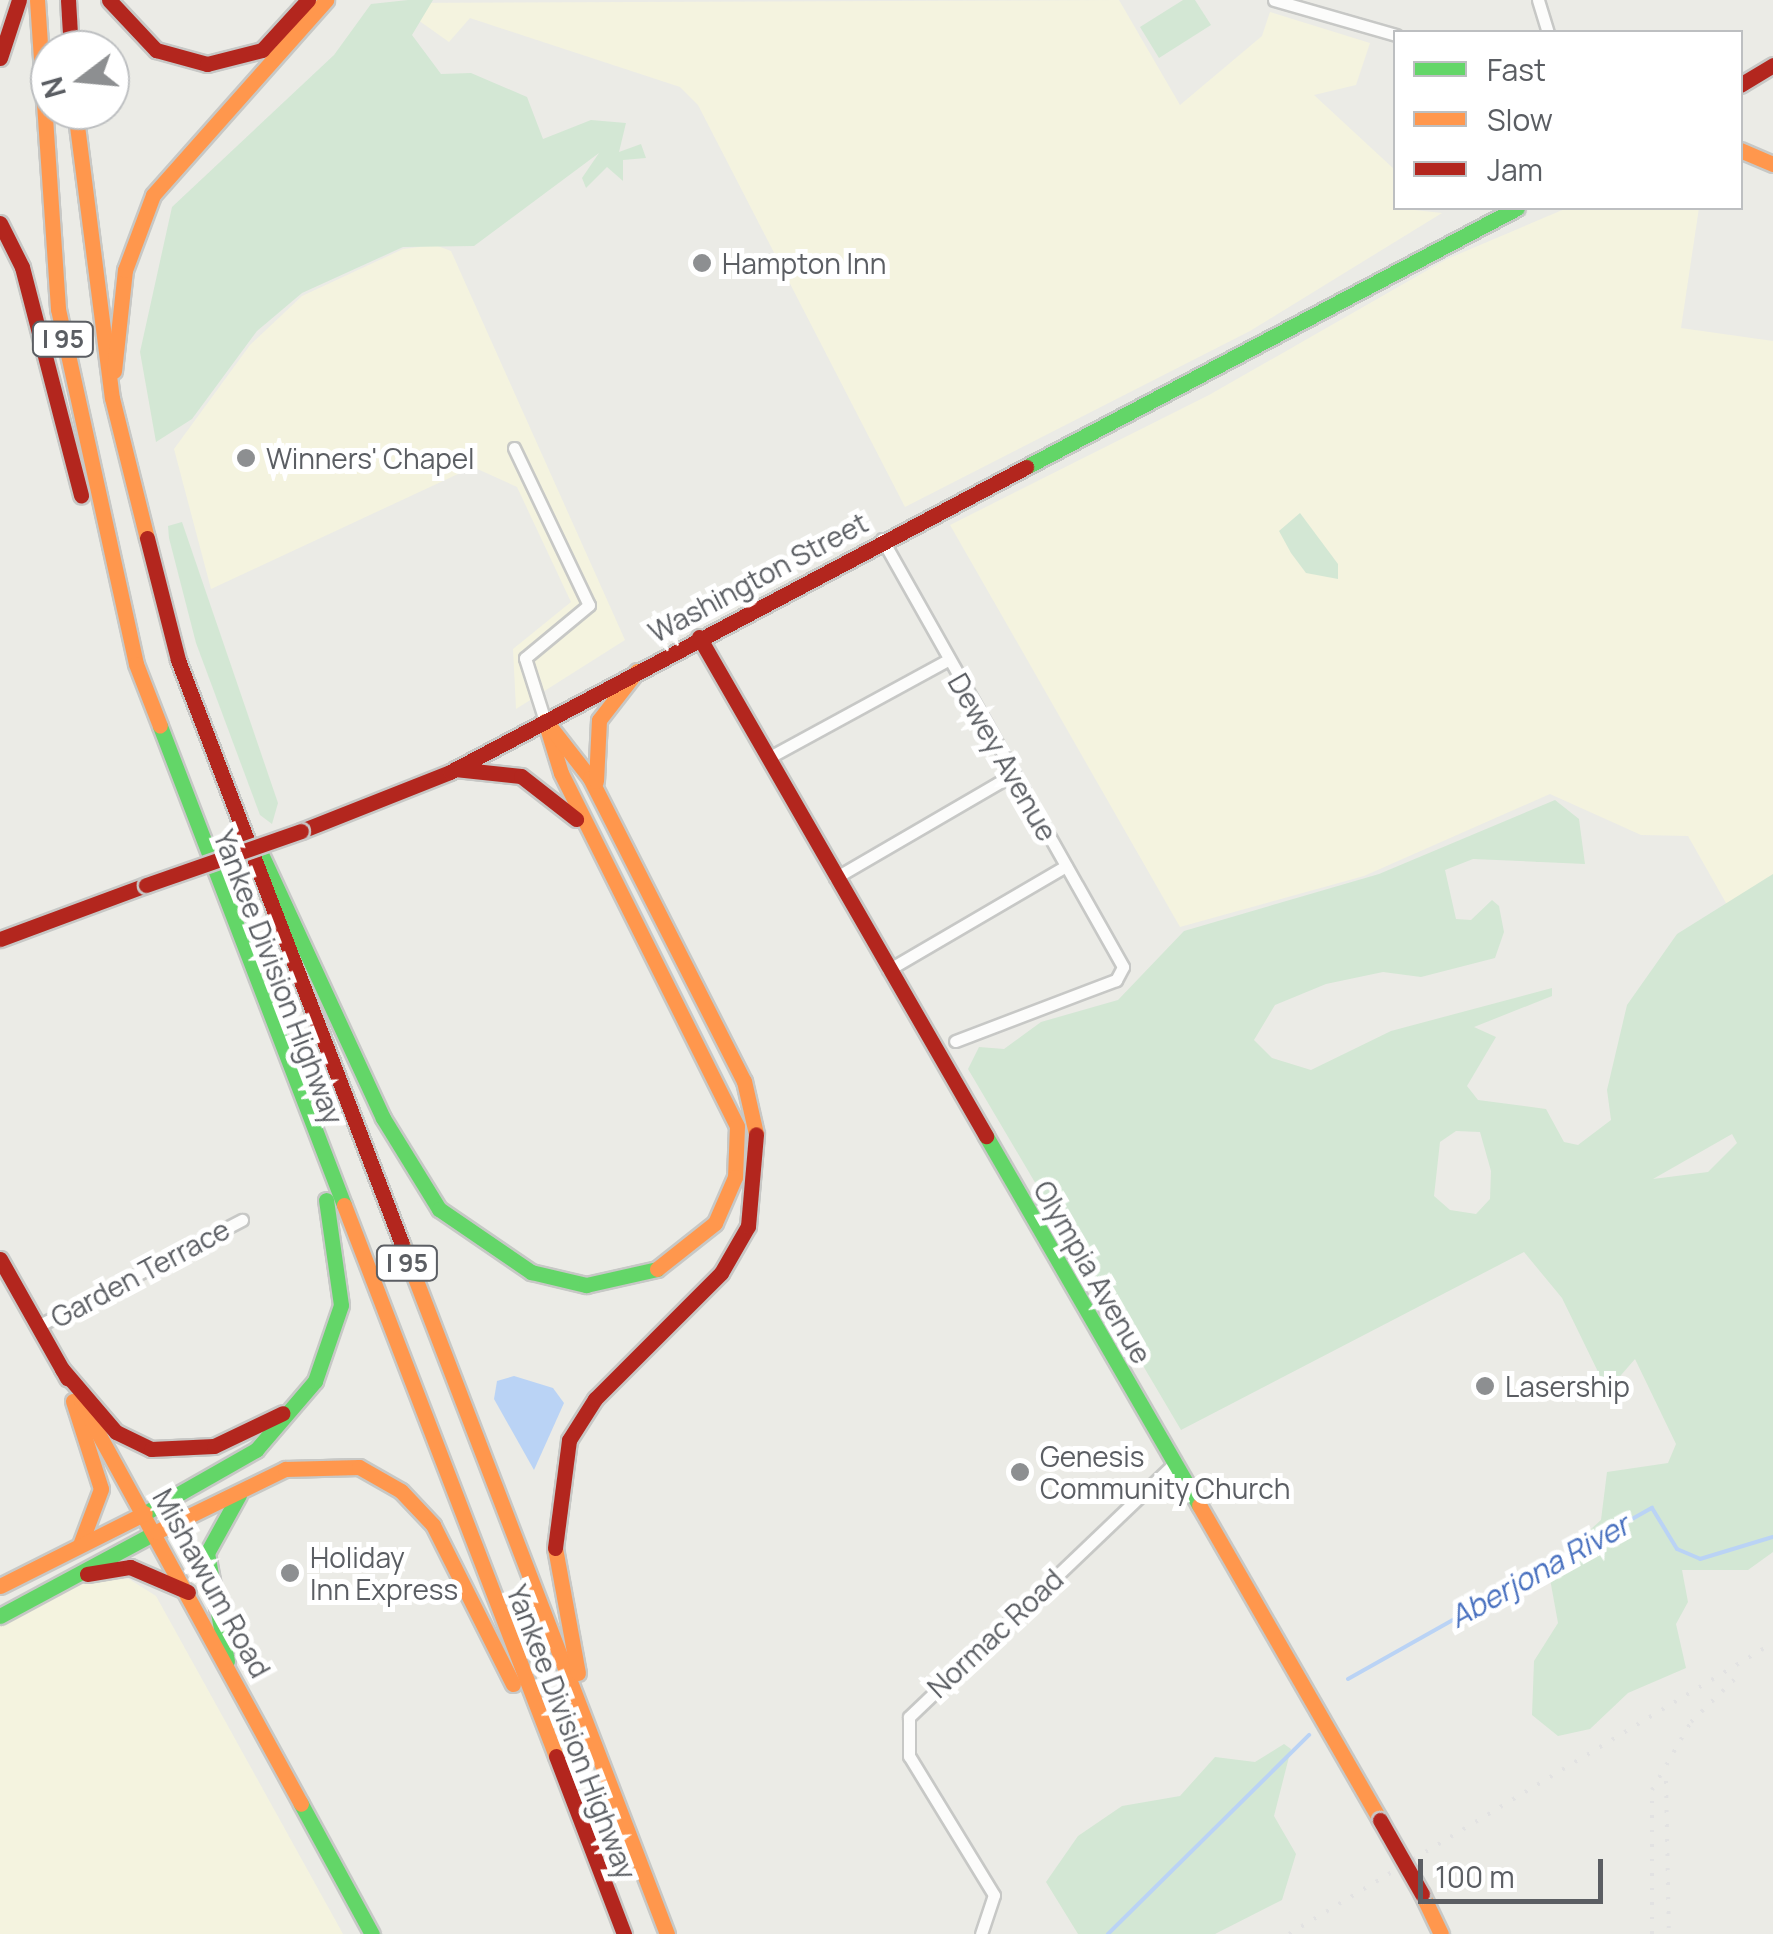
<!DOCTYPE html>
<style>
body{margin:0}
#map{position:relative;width:1773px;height:1934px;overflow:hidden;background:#ebebe6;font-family:Manrope,sans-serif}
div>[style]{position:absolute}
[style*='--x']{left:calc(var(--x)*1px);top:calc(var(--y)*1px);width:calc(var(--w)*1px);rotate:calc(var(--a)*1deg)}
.commercial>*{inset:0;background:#f4f3df}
.green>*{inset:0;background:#d3e7d4}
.water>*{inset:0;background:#bad3f5}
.stream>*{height:4px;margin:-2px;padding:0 2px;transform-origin:2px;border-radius:2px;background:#bad3f5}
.roads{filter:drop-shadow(2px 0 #c7c8c6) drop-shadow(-2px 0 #c7c8c6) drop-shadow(0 2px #c7c8c6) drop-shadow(0 -2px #c7c8c6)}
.street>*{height:11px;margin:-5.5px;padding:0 5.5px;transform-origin:5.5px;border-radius:5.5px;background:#fcfcfb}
.fast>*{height:15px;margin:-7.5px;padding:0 7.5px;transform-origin:7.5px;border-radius:7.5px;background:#63d668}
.slow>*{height:15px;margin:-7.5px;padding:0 7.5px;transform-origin:7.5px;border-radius:7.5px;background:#ff974d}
.jam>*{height:15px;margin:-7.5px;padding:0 7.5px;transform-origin:7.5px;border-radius:7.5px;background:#b3261e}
.rail>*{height:4px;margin-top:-2px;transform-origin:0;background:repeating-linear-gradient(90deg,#e2e2e2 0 2.5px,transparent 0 14.5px)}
.bridges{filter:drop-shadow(2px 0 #c8c8c7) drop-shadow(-2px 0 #c8c8c7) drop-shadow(0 2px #c8c8c7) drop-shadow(0 -2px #c8c8c7)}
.jam-bridge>*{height:15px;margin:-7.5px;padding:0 7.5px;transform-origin:7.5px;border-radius:7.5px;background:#b3261e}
.dots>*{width:28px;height:28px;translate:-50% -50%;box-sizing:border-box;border:5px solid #fff;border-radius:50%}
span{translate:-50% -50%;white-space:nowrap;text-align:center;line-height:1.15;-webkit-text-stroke:10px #fff;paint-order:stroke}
.shield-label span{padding:2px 8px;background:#fff;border:2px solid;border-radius:8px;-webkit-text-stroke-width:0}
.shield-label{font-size:25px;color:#5b5e63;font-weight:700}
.poi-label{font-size:28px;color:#5b5e63}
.left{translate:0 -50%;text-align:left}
.street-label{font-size:28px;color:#5b5e63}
.water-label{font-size:30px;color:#4870bf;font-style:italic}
.legend{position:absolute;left:1393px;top:30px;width:350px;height:180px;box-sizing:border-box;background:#fff;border:2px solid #bdbfc1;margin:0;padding:12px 18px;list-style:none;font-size:30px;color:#5b5e63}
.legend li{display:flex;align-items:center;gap:20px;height:50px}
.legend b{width:50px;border:2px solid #bdbfc1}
.north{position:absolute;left:30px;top:30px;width:100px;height:100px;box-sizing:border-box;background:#fff;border:2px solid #bdbfc1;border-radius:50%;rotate:254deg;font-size:28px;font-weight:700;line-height:40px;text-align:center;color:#5b5e63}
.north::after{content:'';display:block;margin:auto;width:35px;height:45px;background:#8d8f91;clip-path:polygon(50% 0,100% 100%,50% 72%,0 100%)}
.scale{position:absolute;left:1418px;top:1859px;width:185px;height:45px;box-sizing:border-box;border:5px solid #5b5e63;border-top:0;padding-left:12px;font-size:30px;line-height:35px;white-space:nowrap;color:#5b5e63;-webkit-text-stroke:8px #fff;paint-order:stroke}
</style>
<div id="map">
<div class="commercial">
<i style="clip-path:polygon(1119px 0,1180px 105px,1262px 36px,1270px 12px,1370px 43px,1356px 85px,1314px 95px,1395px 170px,1396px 208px,1442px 213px,1250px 331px,905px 507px,698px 105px,680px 87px,470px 18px,449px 42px,394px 3px)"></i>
<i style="clip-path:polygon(1567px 208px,1699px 208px,1681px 328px,1773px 341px,1773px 884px,1730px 910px,1688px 836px,1641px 835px,1550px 794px,1364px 876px,1180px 927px,950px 525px,1209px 395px,1447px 259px)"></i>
<i style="clip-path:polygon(435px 245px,451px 251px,625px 640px,516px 709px,513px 649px,571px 602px,517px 487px,473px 467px,211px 589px,174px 449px,250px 345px,302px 296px,403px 249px)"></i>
<i style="clip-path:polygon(129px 1579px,156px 1596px,343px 1934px,0 1934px,0 1624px,86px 1580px)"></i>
</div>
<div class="green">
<i style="clip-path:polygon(408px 0,433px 0,412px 35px,441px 74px,471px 73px,527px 97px,543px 139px,591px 120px,626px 123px,619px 152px,641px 144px,646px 158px,623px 160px,623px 181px,607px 167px,586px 188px,582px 178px,599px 153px,474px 246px,403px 247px,302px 293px,257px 331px,192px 419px,156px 442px,140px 352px,172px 207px,334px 55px,371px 4px)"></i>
<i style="clip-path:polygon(1183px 0,1195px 0,1211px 25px,1159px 58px,1140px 27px)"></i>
<i style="clip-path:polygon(1300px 513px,1338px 564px,1338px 579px,1306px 573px,1291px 553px,1279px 531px)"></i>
<i style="clip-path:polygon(182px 522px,278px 803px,272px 824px,260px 815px,196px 643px,169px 538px,168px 526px)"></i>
<i style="clip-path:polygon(evenodd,1555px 800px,1579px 819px,1585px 864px,1473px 859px,1445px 870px,1456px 919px,1471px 920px,1492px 900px,1499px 906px,1504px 932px,1495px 958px,1421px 977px,1383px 972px,1326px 984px,1275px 1005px,1254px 1040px,1272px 1058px,1311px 1070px,1391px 1031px,1552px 988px,1552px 996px,1474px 1027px,1496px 1037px,1467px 1086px,1478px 1100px,1546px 1109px,1564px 1142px,1578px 1145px,1611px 1120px,1607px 1090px,1627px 1005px,1677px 934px,1773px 874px,1773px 1552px,1748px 1570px,1682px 1570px,1688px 1602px,1676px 1624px,1686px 1668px,1628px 1693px,1590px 1729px,1558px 1736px,1532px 1715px,1534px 1661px,1558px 1623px,1548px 1568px,1601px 1520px,1607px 1472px,1668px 1463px,1676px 1444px,1635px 1359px,1615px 1382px,1603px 1382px,1562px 1298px,1524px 1252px,1181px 1430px,968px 1069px,979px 1047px,1004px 1049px,1041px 1022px,1118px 1000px,1184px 931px,1379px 874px,1555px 800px,1456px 1131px,1480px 1132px,1491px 1171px,1490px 1199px,1476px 1214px,1450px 1210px,1434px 1196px,1440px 1142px,1456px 1131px,1555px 800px,1732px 1134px,1737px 1143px,1708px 1172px,1653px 1179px,1732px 1134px)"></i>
<i style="clip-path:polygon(1284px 1744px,1291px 1749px,1274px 1816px,1296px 1854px,1282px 1900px,1215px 1934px,1078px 1934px,1046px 1882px,1078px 1836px,1122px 1806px,1180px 1796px,1215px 1757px,1255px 1762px)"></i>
</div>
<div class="water">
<i style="clip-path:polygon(514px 1376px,553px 1388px,564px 1403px,534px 1470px,494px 1399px,497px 1381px)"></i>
</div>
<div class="stream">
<i style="--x:1348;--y:1679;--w:349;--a:-29.4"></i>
<i style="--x:1652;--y:1508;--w:48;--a:58.6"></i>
<i style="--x:1677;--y:1549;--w:25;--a:23"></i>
<i style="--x:1700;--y:1559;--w:76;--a:-16.8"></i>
<i style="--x:1108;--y:1934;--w:283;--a:-44.7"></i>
</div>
<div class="roads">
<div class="street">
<i style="--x:1274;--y:0;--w:127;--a:16"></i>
<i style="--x:1538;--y:0;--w:34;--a:73"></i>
<i style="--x:514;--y:448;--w:174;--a:64.5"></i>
<i style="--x:589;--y:605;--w:83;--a:140.4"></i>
<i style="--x:525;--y:658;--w:66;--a:72.4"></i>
<i style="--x:882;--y:539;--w:491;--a:60.6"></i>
<i style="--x:1123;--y:967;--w:15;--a:118"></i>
<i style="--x:1116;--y:980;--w:172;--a:159.2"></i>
<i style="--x:768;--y:758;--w:205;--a:-28.6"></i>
<i style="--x:835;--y:878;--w:207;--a:-30.2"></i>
<i style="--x:888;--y:970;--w:206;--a:-30.3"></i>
<i style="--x:38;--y:1326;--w:230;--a:-27.5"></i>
<i style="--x:981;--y:1934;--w:41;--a:-71.6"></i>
<i style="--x:994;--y:1895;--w:163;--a:-121.4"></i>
<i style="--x:909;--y:1756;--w:39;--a:-90"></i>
<i style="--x:909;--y:1717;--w:368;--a:-43.7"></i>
</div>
<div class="fast">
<i style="--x:1026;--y:467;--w:555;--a:-27.81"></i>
<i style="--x:160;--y:726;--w:513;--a:68.99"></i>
<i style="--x:261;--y:854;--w:291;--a:65.2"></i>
<i style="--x:383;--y:1118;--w:107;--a:58.4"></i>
<i style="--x:439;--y:1209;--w:112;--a:34.4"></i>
<i style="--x:531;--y:1272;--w:57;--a:13.3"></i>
<i style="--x:586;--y:1285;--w:73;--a:-12.7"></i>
<i style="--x:986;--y:1136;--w:426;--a:60"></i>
<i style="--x:145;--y:1513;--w:128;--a:-29.6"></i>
<i style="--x:256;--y:1450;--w:91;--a:-49.5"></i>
<i style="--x:315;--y:1381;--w:80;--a:-71.1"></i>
<i style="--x:341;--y:1305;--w:106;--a:-98.1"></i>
<i style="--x:0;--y:1616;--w:177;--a:-28.3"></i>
<i style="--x:227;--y:1661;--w:110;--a:-100.5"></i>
<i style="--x:207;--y:1553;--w:66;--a:-61.1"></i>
<i style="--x:301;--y:1804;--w:148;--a:61.4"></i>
</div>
<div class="slow">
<i style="--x:37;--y:0;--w:310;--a:86.1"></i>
<i style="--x:58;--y:309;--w:363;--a:77.6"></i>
<i style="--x:136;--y:664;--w:66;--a:68.8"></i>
<i style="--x:75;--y:110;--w:290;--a:82.7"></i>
<i style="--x:112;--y:398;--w:144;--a:76"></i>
<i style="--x:1740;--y:150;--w:36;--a:23"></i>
<i style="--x:114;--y:371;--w:102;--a:-83.8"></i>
<i style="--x:125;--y:270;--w:80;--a:-69.5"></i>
<i style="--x:153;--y:195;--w:261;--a:-48.4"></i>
<i style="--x:545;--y:721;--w:54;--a:72.9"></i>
<i style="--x:561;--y:773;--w:394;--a:63.5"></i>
<i style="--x:737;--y:1126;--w:51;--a:92.2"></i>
<i style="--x:735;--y:1177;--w:50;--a:113.5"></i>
<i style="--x:715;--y:1223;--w:74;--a:141.6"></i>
<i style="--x:548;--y:724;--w:68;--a:52.1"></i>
<i style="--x:590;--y:778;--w:340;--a:63.1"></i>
<i style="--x:744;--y:1081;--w:54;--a:77.2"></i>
<i style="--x:596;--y:781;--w:61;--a:-87.2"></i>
<i style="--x:599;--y:720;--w:62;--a:-52.2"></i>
<i style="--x:344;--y:1205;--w:590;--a:68.96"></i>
<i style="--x:402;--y:1244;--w:739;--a:68.99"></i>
<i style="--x:73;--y:1401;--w:92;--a:72.3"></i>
<i style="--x:101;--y:1489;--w:60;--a:110.6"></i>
<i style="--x:81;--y:1402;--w:458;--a:61.3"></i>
<i style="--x:1199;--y:1505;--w:363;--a:60.1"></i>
<i style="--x:156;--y:1532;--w:144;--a:-26"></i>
<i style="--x:285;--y:1469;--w:74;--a:-1.5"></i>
<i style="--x:359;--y:1467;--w:48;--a:29.7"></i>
<i style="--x:401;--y:1491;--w:47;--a:46.7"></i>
<i style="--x:433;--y:1525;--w:178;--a:63.3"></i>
<i style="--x:555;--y:1548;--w:127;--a:79.6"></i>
<i style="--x:0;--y:1586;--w:162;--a:-26.7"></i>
<i style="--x:1422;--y:1894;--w:44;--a:64.6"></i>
</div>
<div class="jam">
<i style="--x:68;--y:0;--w:50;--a:86.6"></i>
<i style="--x:109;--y:0;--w:69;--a:46.8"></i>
<i style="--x:156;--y:50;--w:53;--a:15.4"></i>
<i style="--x:207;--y:64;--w:57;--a:-14.3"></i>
<i style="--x:262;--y:50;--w:68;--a:-47.4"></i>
<i style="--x:0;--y:58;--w:61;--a:-71.9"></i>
<i style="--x:1740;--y:85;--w:39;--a:-31"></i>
<i style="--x:0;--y:223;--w:49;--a:63.4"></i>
<i style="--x:22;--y:267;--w:236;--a:75.5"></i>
<i style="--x:147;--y:538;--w:126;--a:75.7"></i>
<i style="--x:178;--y:660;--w:625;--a:69.02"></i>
<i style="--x:699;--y:637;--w:576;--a:60.09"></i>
<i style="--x:455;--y:769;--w:66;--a:6.1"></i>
<i style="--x:521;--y:776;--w:70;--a:38"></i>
<i style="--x:301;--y:831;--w:160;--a:-21.6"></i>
<i style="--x:450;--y:772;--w:652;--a:-27.9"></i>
<i style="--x:0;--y:939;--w:156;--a:-20.3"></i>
<i style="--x:0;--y:1259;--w:137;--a:60.6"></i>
<i style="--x:62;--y:1369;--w:83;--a:49.4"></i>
<i style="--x:116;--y:1432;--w:39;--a:26"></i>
<i style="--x:151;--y:1449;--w:63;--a:-2.7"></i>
<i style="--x:214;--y:1446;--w:76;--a:-25.6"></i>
<i style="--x:555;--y:1548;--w:109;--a:-82.6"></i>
<i style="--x:569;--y:1440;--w:49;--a:-57.6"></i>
<i style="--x:595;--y:1399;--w:178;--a:-45"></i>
<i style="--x:721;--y:1273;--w:54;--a:-60.1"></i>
<i style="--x:748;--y:1226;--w:92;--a:-85"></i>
<i style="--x:87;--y:1574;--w:44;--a:-9.2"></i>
<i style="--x:130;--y:1567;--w:63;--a:23.3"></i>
<i style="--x:556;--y:1756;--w:191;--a:69.1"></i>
</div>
</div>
<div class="rail">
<i style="--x:1666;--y:1781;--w:153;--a:88.9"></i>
<i style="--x:1289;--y:1934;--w:565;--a:-31.02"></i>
<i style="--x:1652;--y:1934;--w:144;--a:-90"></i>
<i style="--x:1652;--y:1790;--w:78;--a:-60.2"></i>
<i style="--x:1691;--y:1722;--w:63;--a:-44.4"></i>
</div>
<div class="bridges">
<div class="jam-bridge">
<i style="--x:146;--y:885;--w:164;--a:-19.2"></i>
<i style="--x:1380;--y:1820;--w:85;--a:60.4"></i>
</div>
</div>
<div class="dots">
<i style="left:702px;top:263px;background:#8d8f91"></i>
<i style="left:246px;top:458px;background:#8d8f91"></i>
<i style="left:1485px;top:1386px;background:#8d8f91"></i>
<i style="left:1020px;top:1472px;background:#8d8f91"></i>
<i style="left:290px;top:1573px;background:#8d8f91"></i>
</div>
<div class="shield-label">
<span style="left:63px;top:339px">I 95</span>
<span style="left:407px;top:1263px">I 95</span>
</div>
<div class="poi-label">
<span class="left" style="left:722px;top:263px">Hampton Inn</span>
<span class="left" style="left:266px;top:458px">Winners' Chapel</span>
<span class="left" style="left:1505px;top:1386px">Lasership</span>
<span class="left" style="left:1040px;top:1472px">Genesis<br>Community Church</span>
<span class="left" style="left:310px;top:1573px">Holiday<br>Inn Express</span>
</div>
<div class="street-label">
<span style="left:758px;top:577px;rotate:-28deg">Washington Street</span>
<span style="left:1003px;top:757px;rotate:60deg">Dewey Avenue</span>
<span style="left:279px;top:977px;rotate:69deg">Yankee Division Highway</span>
<span style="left:1093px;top:1272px;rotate:60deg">Olympia Avenue</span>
<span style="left:140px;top:1273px;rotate:-28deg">Garden Terrace</span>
<span style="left:212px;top:1583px;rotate:61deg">Mishawum Road</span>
<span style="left:995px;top:1633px;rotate:-43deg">Normac Road</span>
<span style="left:572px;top:1732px;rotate:69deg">Yankee Division Highway</span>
</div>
<div class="water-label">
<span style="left:1539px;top:1571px;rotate:-29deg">Aberjona River</span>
</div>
<ul class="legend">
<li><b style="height:12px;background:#63d668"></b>Fast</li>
<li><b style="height:12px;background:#ff974d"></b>Slow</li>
<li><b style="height:12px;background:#b3261e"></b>Jam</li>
</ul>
<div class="north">N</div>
<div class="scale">100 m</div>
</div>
